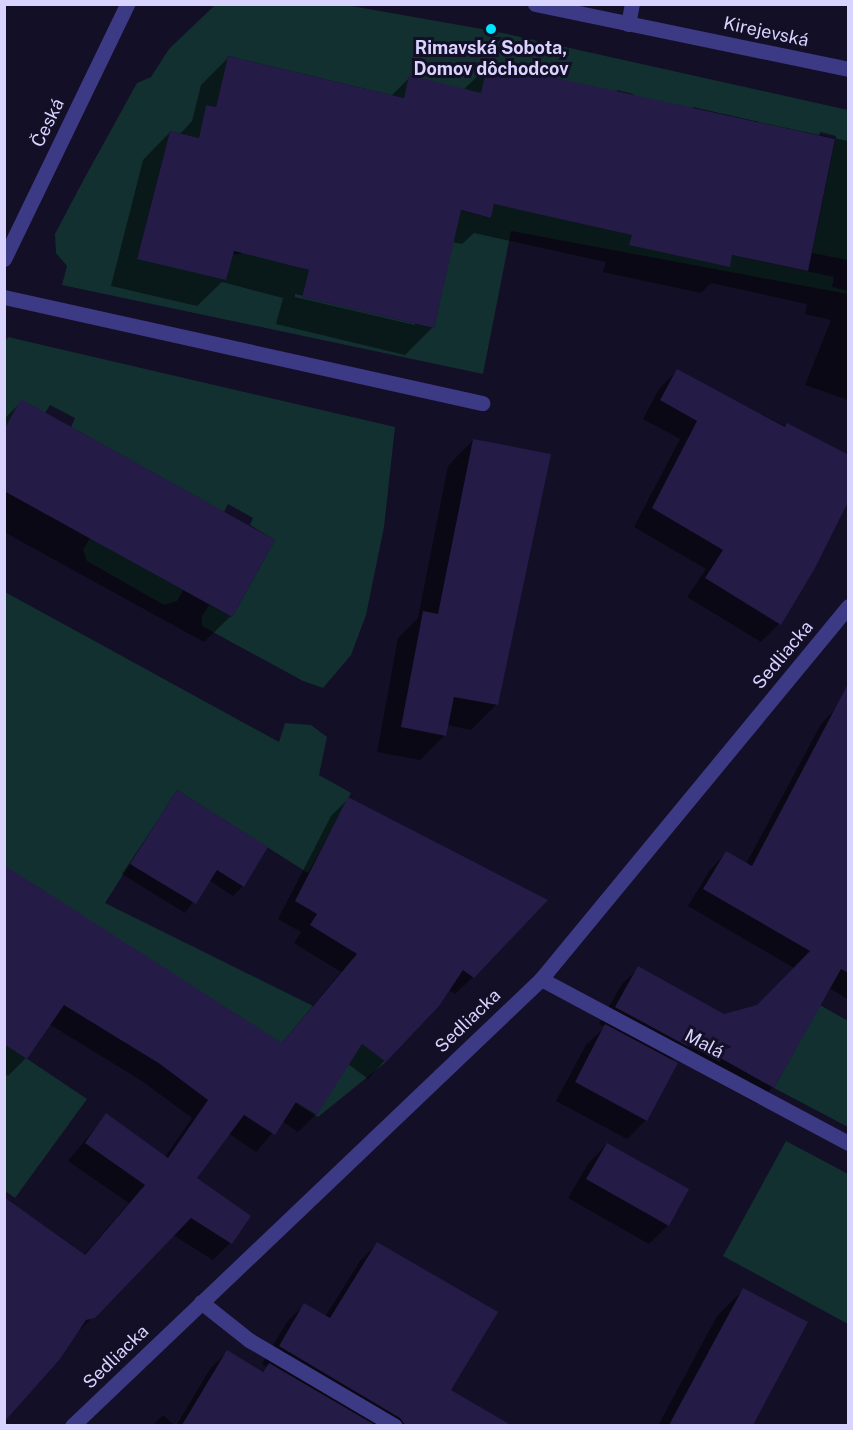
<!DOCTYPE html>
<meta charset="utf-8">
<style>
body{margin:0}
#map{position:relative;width:853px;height:1430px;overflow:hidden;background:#130f26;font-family:"Public Sans",sans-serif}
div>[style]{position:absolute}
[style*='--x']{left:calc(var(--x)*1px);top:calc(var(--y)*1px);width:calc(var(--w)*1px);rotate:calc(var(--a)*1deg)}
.green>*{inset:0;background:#12302f}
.shadow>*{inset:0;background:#0007}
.building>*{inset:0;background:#241b47}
.lane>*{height:15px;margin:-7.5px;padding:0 7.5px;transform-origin:7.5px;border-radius:7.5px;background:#3d3a85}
.street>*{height:15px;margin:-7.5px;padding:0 7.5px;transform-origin:7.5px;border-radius:7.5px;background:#3d3a85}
.dots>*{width:16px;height:16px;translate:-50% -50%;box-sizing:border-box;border:3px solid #130f26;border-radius:50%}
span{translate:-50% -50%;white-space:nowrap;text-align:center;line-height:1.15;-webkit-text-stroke:6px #130f26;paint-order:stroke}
.street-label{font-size:18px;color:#d9d4ff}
.poi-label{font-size:18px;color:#d9d4ff;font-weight:700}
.frame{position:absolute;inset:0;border:6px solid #d9d4ff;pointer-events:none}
</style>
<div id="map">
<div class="green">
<i style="clip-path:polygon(215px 5px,346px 5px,493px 31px,848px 110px,848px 260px,812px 253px,836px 136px,820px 132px,794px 249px,734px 237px,759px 122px,693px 107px,684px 155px,610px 208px,633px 94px,617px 90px,591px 207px,477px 112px,409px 76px,404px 98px,228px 56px,216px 107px,206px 105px,199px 138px,170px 131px,137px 258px,241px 254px,252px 213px,300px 268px,309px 270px,302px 297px,434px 328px,453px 243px,426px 202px,491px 218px,494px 204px,834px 277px,832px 287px,848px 291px,848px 294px,511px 231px,483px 374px,62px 285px,67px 266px,56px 253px,55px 234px,84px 179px,137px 83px,151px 77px,169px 49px)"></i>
<i style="clip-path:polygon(8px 337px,395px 427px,384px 527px,366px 615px,351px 655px,323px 688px,303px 681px,202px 626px,202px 616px,209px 605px,232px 617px,275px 540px,250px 525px,253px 518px,228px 504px,224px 512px,71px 427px,75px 418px,50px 405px,45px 413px,5px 430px,4px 343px)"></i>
<i style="clip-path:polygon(90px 538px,183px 590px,177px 601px,164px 605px,87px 561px,83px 550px)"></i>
<i style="clip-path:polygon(5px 592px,279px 742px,285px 723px,311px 725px,327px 737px,319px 775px,351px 793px,308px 873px,177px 790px,105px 903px,313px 1006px,386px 1062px,318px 1117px,183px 1032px,5px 932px)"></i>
<i style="clip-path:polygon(820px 1005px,848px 1021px,848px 1127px,774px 1088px)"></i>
<i style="clip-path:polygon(5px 1044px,87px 1099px,15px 1198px,5px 1191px)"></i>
<i style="clip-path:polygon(786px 1141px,848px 1174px,848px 1324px,723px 1256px)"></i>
</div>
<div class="shadow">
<i style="clip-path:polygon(evenodd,228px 58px,391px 96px,410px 77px,463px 90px,489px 65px,848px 141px,848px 400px,805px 385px,831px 320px,805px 314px,807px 304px,711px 283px,701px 293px,603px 272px,606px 262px,474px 233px,462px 244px,452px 242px,432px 328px,405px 355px,276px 324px,283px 298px,222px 282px,197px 306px,111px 286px,143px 160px,170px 132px,179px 135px,192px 121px,201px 85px,228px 58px,295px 294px,415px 322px,415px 325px,295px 297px,295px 294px)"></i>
<i style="clip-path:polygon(677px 371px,848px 458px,814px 568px,779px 624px,761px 642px,687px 597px,706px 569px,634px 527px,680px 439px,643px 419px,659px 389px)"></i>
<i style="clip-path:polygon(22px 401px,231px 616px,204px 642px,4px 532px,4px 419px)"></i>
<i style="clip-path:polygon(473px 440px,497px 704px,471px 730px,447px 725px,445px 735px,420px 760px,377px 752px,398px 638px,418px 618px,448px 466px)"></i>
<i style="clip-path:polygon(837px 707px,848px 713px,848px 999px,829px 988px,773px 1087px,757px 1104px,673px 1058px,646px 1120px,627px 1139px,556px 1101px,586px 1045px,605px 1027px,599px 1024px,622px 984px,639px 968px,724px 1016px,757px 1007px,794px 968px,688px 906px,710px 870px,726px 853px,746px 864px,821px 724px)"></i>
<i style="clip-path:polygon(177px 792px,243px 886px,233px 896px,209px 880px,185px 913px,122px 874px)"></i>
<i style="clip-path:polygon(348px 799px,473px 977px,455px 994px,449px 990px,368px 1079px,348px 1064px,316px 1114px,298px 1132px,282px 1121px,256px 1152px,228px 1133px,195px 1178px,230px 1243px,213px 1260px,173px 1235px,75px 1335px,84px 1255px,129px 1203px,68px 1161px,106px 1115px,165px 1157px,192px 1118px,142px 1081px,49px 1024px,26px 1058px,8px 1076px,4px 1073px,4px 867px,281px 1044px,341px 972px,294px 943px,301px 932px,278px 919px,331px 816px)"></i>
<i style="clip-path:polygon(607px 1144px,668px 1225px,649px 1244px,568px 1198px,588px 1164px)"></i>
<i style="clip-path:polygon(377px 1244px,449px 1391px,508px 1426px,176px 1426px,210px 1369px,227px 1352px,261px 1372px,267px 1367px,262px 1364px,287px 1322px,304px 1305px,325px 1317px,360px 1261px)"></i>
<i style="clip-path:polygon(743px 1290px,806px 1323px,751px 1426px,658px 1426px,717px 1316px)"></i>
<i style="clip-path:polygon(163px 1415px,175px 1426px,152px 1426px)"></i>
</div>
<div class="building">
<i style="clip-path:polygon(228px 56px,404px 98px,409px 75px,481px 93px,488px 63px,835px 139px,808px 271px,732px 255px,730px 267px,629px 245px,632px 235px,494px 204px,491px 218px,461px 210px,434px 328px,302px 297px,309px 270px,234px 251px,226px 280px,137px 259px,170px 131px,199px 138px,206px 105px,216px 107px)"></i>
<i style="clip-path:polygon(677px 369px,785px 427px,787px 423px,849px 455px,849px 500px,815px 568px,781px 625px,705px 578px,723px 550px,652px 508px,697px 421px,660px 400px)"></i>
<i style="clip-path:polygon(21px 399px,275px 540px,232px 617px,4px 491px,4px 430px)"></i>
<i style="clip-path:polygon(473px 439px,551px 454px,498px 705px,454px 697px,446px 736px,401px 727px,423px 611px,438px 614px)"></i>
<i style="clip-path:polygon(849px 682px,849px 973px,841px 969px,774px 1088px,699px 1046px,690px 1042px,687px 1046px,615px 1007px,638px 966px,724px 1014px,757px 1005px,810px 951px,703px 889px,726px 851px,752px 866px)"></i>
<i style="clip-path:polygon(177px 790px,268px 847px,244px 887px,217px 870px,196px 904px,130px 864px)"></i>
<i style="clip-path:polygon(348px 797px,548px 900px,474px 978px,463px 970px,439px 1006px,386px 1062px,362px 1044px,317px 1115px,296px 1102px,275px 1135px,244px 1115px,197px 1178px,251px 1216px,232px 1244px,191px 1218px,95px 1318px,86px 1320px,60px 1359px,4px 1422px,4px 1197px,85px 1255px,145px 1185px,85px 1143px,106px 1113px,168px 1158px,208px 1100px,160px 1064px,64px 1005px,27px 1059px,4px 1044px,4px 865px,282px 1043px,357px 954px,310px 925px,317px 914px,295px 901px)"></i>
<i style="clip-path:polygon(605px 1024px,678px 1063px,647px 1121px,575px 1082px)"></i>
<i style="clip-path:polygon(607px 1143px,689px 1189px,669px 1226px,586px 1179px)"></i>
<i style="clip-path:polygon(377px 1242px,498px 1312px,451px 1390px,511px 1425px,405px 1425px,400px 1418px,279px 1346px,304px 1303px,330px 1318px)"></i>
<i style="clip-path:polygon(743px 1288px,808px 1322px,753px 1425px,669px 1425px)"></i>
<i style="clip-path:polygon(227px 1350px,263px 1372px,269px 1363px,375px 1425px,182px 1425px)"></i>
</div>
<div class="lane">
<i style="--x:628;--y:24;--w:20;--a:-79"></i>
<i style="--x:4;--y:297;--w:490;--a:12.5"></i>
<i style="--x:201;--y:1302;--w:61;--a:38.4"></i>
<i style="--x:249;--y:1340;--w:169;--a:30.5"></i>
</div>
<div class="street">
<i style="--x:535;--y:4;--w:320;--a:11.7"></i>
<i style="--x:4;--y:259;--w:283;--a:-64.2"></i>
<i style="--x:541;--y:979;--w:348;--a:28.1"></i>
<i style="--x:72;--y:1426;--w:648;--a:-43.62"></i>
<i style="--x:541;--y:979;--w:483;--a:-50.5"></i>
</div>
<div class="dots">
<i style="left:491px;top:29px;background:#00e5ff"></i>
</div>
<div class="street-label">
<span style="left:766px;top:32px;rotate:12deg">Kirejevská</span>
<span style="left:48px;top:123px;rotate:-64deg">Česká</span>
<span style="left:783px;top:655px;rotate:-50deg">Sedliacka</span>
<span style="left:468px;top:1021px;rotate:-44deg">Sedliacka</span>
<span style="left:704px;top:1044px;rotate:28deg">Malá</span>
<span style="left:116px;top:1357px;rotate:-44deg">Sedliacka</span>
</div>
<div class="poi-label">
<span style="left:491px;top:59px">Rimavská Sobota,<br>Domov dôchodcov</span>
</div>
<div class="frame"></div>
</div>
